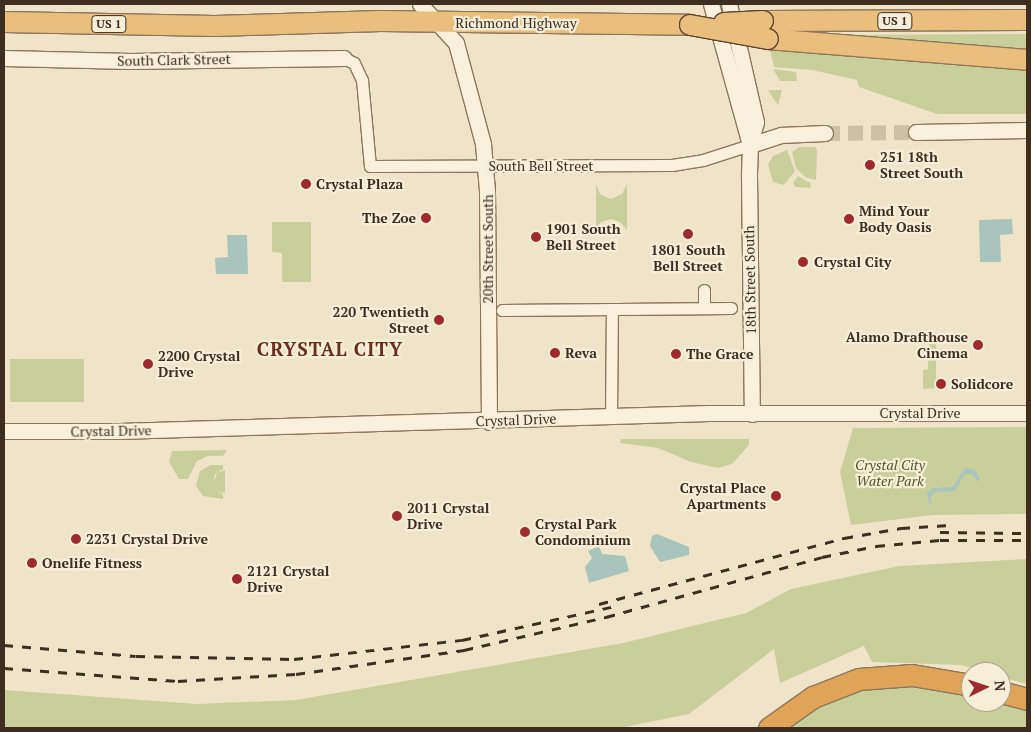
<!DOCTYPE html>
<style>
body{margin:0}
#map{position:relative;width:1031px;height:732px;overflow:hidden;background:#f0e4c8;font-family:"PT Serif",serif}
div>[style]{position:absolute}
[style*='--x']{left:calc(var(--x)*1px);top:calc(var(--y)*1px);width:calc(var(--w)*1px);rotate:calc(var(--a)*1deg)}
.green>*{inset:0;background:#c9cf9b}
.water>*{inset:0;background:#a9c4bc}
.tertiary-tunnel>*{height:15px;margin-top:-7.5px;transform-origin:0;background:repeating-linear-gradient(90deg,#ccc0a6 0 15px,transparent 0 23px)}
.roads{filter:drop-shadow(1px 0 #8d765c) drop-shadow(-1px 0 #8d765c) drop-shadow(0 1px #8d765c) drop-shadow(0 -1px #8d765c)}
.minor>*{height:11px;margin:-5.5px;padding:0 5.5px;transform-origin:5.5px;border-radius:5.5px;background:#faf1dc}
.tertiary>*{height:15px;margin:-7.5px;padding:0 7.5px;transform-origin:7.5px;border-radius:7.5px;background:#faf1dc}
.trunk>*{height:20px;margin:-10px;padding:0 10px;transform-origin:10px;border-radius:10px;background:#eabe7c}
.motorway>*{height:21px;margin:-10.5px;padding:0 10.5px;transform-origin:10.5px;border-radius:10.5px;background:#e0a458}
.rail>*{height:3px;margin-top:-1.5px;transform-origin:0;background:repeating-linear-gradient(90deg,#3d2e20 0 9px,transparent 0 18px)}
.bridges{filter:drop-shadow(1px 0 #5b4430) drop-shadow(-1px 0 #5b4430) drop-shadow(0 1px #5b4430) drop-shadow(0 -1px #5b4430)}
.trunk-bridge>*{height:20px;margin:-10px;padding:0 10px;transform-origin:10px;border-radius:10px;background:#eabe7c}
.dots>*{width:14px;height:14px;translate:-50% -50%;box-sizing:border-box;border:2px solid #f7eed8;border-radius:50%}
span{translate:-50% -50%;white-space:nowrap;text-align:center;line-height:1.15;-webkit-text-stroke:4.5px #f7eed8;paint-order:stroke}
.shield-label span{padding:1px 4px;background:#f7eed8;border:1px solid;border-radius:4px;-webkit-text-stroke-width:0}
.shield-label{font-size:12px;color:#3d2e20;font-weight:700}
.street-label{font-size:14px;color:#3d2e20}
.poi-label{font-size:14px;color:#3d2e20;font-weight:700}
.left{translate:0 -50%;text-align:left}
.right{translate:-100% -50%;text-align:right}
.park-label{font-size:14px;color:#4d5a26;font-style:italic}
.district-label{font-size:19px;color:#6b2e1e;font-weight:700;letter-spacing:1px}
.frame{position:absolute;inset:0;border:5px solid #3d2e20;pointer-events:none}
.north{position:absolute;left:961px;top:662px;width:50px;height:50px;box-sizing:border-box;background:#f7eed8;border:1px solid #ada18e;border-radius:50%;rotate:86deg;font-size:14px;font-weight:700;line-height:20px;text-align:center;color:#3d2e20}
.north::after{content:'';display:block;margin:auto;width:18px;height:22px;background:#9e2a2b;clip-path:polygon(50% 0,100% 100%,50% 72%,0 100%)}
</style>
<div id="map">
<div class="green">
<i style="clip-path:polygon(1027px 34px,1027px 52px,814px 35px)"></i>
<i style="clip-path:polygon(769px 45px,1027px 67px,1027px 114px,937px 114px,859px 87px,857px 80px,812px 70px,774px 67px)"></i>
<i style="clip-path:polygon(773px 69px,796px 72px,797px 81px,780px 81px)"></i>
<i style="clip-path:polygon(768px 90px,782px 90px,778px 105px,775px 101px)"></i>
<i style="clip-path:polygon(799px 147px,815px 147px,817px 150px,816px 180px,805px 177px,796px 168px,792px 152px)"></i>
<i style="clip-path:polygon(787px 150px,795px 171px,784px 185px,773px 182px,768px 164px,773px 156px)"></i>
<i style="clip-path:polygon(798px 176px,810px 183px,811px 188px,795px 187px,793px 183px)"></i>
<i style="clip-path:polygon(596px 184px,600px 194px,611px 199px,622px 194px,627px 184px,627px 230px,620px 222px,611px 219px,601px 222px,596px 230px)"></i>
<i style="clip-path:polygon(272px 222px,311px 222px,311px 282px,282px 282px,282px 253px,272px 252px)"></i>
<i style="clip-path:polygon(929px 338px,936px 338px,936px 388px,923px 389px,923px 370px,928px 369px)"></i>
<i style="clip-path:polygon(10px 359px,84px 359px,84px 402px,10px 402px)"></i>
<i style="clip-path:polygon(1027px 427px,1027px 514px,933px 515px,851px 525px,840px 472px,853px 428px)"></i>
<i style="clip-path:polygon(621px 439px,749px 439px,749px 445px,732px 464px,718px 468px,691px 462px,658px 448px,620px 443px)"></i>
<i style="clip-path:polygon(227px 450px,223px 456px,208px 456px,197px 461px,188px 479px,179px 479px,169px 462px,172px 451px)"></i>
<i style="clip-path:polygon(223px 465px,223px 469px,215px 474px,213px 484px,217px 473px,225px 470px,225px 493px,217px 491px,223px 494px,223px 499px,203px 496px,196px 486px,200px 471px,211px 465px)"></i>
<i style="clip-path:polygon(1027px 559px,1027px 684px,1001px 677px,1001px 672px,986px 672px,961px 665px,872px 662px,864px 646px,780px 683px,774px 649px,689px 714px,620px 728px,4px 728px,4px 690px,197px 704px,296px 700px,623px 643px,746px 613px,791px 589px,899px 566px)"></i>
<i style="clip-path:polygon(889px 682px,971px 694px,971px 702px,1001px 702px,1027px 709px,1027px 728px,784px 728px,809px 709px,839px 694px)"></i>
</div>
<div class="water">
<i style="clip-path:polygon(1012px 219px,1013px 234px,1000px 235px,1001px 262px,980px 262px,979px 220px)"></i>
<i style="clip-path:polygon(227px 235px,247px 235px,248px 274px,216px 274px,215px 258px,228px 257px)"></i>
<i style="clip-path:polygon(965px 468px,975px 470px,980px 478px,978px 482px,972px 474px,965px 474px,955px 491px,935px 492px,930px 498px,932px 505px,929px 503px,927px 492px,934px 488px,953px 487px)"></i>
<i style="clip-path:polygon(657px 534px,689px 547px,689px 555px,660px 562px,650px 546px,652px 536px)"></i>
<i style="clip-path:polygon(599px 546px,602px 554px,625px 556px,629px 571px,589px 583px,585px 567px,592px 558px,588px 551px)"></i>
</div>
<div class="tertiary-tunnel">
<i style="--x:825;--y:133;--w:91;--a:-0.6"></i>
</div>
<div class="roads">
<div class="minor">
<i style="--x:344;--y:58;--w:11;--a:27"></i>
<i style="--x:354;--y:63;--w:19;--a:65"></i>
<i style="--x:362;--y:80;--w:86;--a:84.7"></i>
<i style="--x:370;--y:166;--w:302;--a:-0.2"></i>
<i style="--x:672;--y:165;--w:31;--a:-9"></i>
<i style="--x:703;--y:160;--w:49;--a:-17.7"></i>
<i style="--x:704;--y:308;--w:18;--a:-90"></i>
<i style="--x:502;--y:310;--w:229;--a:-0.5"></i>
<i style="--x:611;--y:417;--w:107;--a:-89.5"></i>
</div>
<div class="tertiary">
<i style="--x:420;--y:4;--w:53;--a:47.3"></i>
<i style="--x:456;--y:43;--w:105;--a:75"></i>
<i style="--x:483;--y:144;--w:47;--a:85.1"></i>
<i style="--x:487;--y:191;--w:231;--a:89.5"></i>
<i style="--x:711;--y:4;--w:146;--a:74.5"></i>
<i style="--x:729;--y:4;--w:121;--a:77.1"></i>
<i style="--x:756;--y:122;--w:24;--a:105"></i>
<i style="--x:750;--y:145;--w:32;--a:92"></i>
<i style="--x:749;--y:177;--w:237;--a:89.3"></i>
<i style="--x:4;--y:58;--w:126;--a:1.4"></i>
<i style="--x:130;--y:61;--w:214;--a:-0.8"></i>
<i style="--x:916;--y:132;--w:111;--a:-1"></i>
<i style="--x:750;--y:145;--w:33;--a:-18"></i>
<i style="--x:781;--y:135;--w:44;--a:-2.6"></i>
<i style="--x:4;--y:431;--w:115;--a:0"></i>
<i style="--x:119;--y:431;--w:590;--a:-1.75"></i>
<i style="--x:709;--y:413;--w:318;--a:0"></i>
</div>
<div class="trunk">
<i style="--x:763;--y:21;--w:264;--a:-0.2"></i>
<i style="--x:4;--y:22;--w:211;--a:1.1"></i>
<i style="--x:215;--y:26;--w:166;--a:-1.7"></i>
<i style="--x:381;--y:21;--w:309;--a:0.7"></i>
<i style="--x:768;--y:39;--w:260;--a:4.6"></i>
</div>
<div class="motorway">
<i style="--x:1001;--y:692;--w:27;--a:15"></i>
<i style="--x:769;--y:728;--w:54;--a:-35.2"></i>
<i style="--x:813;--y:697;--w:49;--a:-21.4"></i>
<i style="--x:859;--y:679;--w:53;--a:-4.3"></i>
<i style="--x:912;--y:675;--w:60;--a:9.6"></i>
</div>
</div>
<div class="rail">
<i style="--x:940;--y:532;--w:87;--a:0.7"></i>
<i style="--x:599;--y:604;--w:254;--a:-15.1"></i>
<i style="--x:844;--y:538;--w:58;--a:-10"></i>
<i style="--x:901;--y:528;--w:49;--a:-3.5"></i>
<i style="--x:4;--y:645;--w:132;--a:4.8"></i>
<i style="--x:136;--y:656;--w:158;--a:1.1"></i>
<i style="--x:294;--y:659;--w:169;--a:-6.5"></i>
<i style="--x:462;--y:640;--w:153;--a:-12.5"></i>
<i style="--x:4;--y:668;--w:174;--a:4.3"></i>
<i style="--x:178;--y:681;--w:118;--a:-3.4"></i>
<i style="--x:296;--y:674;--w:170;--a:-8.1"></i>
<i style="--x:464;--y:650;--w:146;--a:-13.1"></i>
<i style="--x:606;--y:617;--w:224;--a:-15.5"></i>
<i style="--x:822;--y:557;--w:55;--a:-11.5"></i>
<i style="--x:876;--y:546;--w:64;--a:-5.4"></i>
<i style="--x:940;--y:540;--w:87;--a:0"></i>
</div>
<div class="bridges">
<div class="trunk-bridge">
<i style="--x:724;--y:23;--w:39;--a:-3"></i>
<i style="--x:690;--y:25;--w:79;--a:10.2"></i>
</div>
</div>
<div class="dots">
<i style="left:870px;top:165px;background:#9e2a2b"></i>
<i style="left:306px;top:184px;background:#9e2a2b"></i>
<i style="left:426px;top:218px;background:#9e2a2b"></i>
<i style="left:849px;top:219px;background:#9e2a2b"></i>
<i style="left:688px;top:234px;background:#9e2a2b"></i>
<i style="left:536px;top:237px;background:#9e2a2b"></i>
<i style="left:803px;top:262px;background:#9e2a2b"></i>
<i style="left:439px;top:320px;background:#9e2a2b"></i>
<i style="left:978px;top:345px;background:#9e2a2b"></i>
<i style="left:555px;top:353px;background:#9e2a2b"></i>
<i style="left:676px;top:354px;background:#9e2a2b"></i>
<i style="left:148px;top:364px;background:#9e2a2b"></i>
<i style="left:941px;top:384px;background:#9e2a2b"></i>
<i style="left:776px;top:496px;background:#9e2a2b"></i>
<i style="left:397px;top:516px;background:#9e2a2b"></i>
<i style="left:525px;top:532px;background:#9e2a2b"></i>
<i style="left:76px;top:539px;background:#9e2a2b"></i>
<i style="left:32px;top:563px;background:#9e2a2b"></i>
<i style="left:237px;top:579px;background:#9e2a2b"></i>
</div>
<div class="shield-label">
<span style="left:895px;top:21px">US 1</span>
<span style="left:109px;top:24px">US 1</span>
</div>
<div class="street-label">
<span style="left:516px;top:23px">Richmond Highway</span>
<span style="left:174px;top:60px;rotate:-1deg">South Clark Street</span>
<span style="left:541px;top:166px">South Bell Street</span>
<span style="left:488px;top:249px;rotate:-90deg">20th Street South</span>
<span style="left:750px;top:280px;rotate:-91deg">18th Street South</span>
<span style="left:920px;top:413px">Crystal Drive</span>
<span style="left:516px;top:420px;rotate:-2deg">Crystal Drive</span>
<span style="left:111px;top:431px;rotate:-1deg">Crystal Drive</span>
</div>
<div class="poi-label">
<span class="left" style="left:880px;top:165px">251 18th<br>Street South</span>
<span class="left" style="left:316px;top:184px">Crystal Plaza</span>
<span class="left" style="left:859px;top:219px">Mind Your<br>Body Oasis</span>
<span class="right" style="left:416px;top:218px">The Zoe</span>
<span class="left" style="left:546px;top:237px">1901 South<br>Bell Street</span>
<span style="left:688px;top:258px">1801 South<br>Bell Street</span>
<span class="left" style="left:814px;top:262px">Crystal City</span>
<span class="right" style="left:429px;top:320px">220 Twentieth<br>Street</span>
<span class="right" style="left:968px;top:345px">Alamo Drafthouse<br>Cinema</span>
<span class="left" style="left:565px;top:353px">Reva</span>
<span class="left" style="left:686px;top:354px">The Grace</span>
<span class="left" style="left:158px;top:364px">2200 Crystal<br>Drive</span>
<span class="left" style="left:951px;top:384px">Solidcore</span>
<span class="right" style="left:766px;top:496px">Crystal Place<br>Apartments</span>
<span class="left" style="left:407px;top:516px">2011 Crystal<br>Drive</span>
<span class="left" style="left:535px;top:532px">Crystal Park<br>Condominium</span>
<span class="left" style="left:86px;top:539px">2231 Crystal Drive</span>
<span class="left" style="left:42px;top:563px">Onelife Fitness</span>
<span class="left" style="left:247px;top:579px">2121 Crystal<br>Drive</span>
</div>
<div class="park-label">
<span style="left:890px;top:473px">Crystal City<br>Water Park</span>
</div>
<div class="district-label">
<span style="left:330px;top:349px">CRYSTAL CITY</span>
</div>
<div class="frame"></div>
<div class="north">N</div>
</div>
